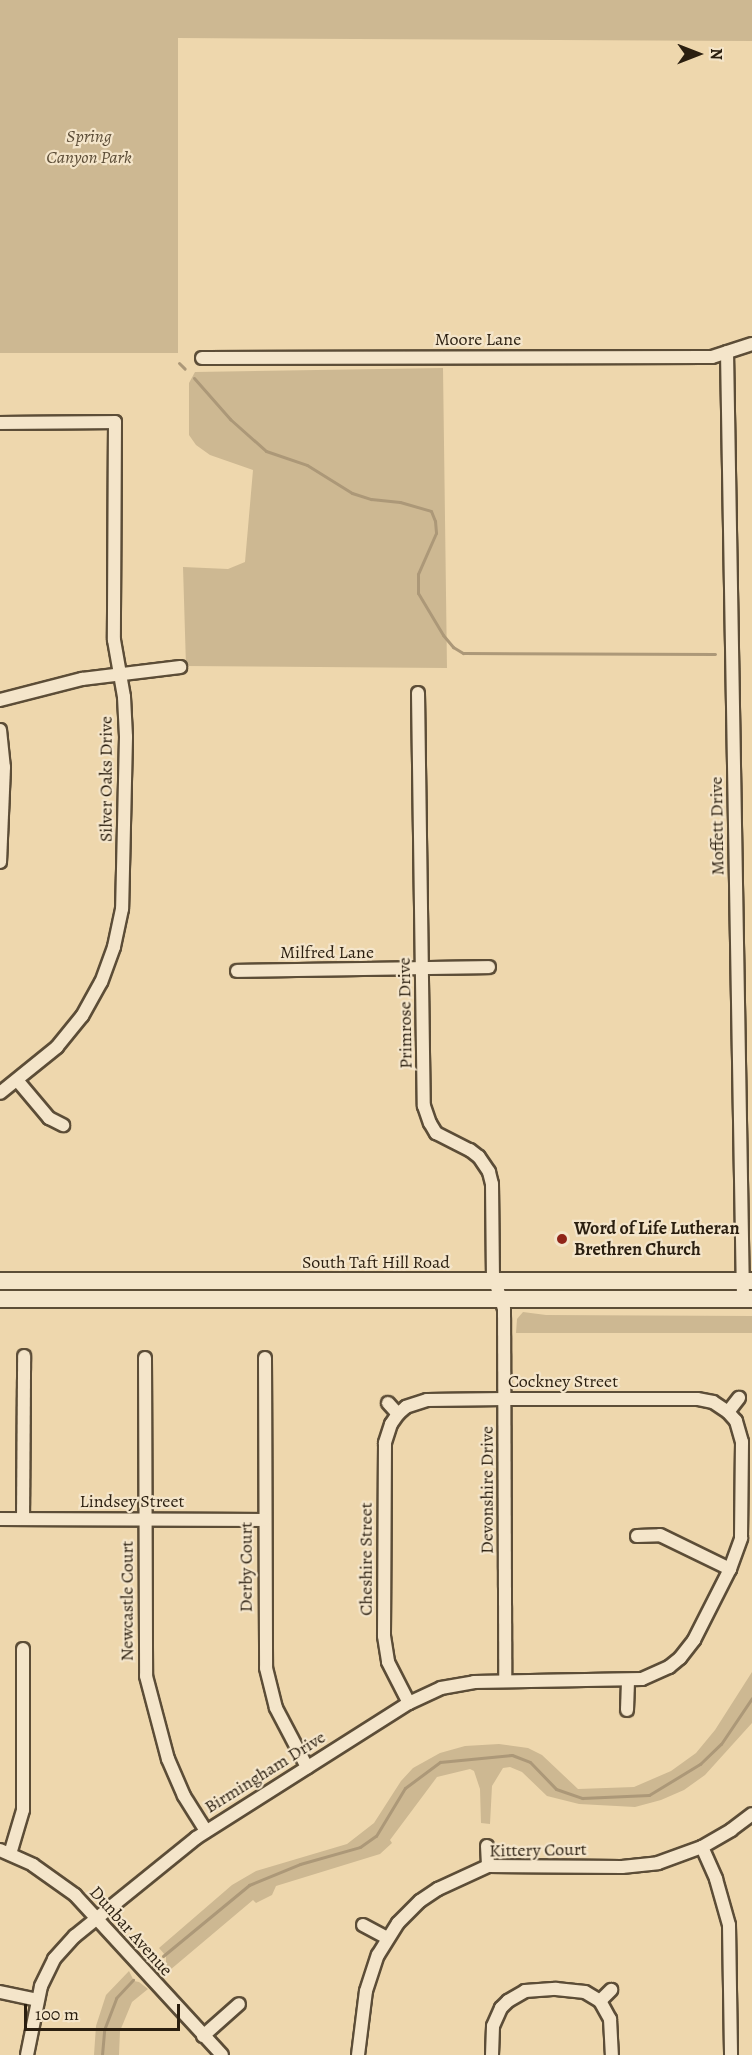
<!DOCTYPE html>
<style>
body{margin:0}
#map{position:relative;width:752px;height:2055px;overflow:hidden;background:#eed7ad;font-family:Alegreya,serif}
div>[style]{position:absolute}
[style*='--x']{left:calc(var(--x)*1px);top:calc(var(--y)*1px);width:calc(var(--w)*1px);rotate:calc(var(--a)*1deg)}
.green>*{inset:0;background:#cdb892}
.stream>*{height:3px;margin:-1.5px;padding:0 1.5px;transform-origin:1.5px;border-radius:1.5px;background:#ac9878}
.roads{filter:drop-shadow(2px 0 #5c4d37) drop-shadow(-2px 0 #5c4d37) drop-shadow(0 2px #5c4d37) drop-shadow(0 -2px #5c4d37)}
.minor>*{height:12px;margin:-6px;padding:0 6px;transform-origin:6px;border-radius:6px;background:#f4e5ca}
.secondary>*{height:16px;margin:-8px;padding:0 8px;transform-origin:8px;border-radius:8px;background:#f4e5ca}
.dots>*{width:16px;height:16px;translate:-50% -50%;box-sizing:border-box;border:3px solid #f4e5ca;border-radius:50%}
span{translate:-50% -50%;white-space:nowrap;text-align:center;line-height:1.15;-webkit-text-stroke:4.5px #f4e5ca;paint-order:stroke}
.park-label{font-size:18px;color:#5c4d37;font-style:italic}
.street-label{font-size:18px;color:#2b1f10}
.poi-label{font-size:18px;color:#2b1f10;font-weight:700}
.left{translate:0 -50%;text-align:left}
.north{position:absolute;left:668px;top:24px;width:60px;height:60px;-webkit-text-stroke:4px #f4e5ca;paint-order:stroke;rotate:90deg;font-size:16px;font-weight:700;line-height:24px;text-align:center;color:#2b1f10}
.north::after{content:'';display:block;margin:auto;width:21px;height:27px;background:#2b1f10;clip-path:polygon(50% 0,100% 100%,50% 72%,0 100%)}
.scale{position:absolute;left:24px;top:2004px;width:156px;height:27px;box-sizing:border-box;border:3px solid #2b1f10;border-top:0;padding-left:8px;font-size:18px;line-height:21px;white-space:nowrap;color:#2b1f10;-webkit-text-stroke:4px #f4e5ca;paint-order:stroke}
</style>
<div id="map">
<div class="green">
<i style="clip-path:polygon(0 0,752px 0,752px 41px,178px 38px,178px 353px,0 353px)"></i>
<i style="clip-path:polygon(443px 368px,447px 668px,186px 666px,183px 567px,228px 569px,245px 562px,253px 470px,210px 455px,196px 445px,189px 435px,189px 383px,195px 372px)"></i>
<i style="clip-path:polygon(523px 1312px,546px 1315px,752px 1316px,752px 1333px,516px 1333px,517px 1319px)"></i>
<i style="clip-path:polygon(752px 1672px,752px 1723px,705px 1775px,684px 1790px,661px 1800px,635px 1807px,579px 1804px,547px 1796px,522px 1772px,510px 1767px,503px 1768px,492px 1786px,490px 1824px,481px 1823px,480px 1789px,474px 1771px,470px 1769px,437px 1777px,390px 1840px,392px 1843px,380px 1854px,276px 1886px,272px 1895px,256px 1903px,253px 1900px,170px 1970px,166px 1965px,166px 1956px,159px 1948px,232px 1885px,256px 1871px,347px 1844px,374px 1823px,401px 1781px,413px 1768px,440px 1753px,465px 1746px,499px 1744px,528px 1748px,542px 1755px,578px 1789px,634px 1787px,671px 1771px,696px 1753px,715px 1730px)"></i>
<i style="clip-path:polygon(129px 1971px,134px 1981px,139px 1982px,148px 1989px,132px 2002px,120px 2031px,119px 2055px,94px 2055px,96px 2026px,106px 1995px)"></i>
</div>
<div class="stream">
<i style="--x:179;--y:363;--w:8;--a:45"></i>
<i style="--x:194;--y:378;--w:55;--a:48.7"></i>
<i style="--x:230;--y:419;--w:48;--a:41.6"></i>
<i style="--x:266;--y:451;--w:43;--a:18.9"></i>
<i style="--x:307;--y:465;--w:53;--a:31.9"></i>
<i style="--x:352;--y:493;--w:20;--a:18"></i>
<i style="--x:371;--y:499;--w:29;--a:6"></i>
<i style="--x:400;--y:502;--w:32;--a:16"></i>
<i style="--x:431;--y:511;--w:11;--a:68"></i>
<i style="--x:435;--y:521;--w:12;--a:85"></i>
<i style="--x:436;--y:533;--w:45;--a:113.7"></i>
<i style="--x:418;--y:574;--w:19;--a:90"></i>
<i style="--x:418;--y:593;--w:49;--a:59.2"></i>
<i style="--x:443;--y:635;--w:16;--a:50"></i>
<i style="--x:453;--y:647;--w:12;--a:31"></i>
<i style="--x:463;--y:653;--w:252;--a:0.2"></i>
<i style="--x:163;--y:1956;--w:112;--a:-39.5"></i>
<i style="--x:249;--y:1885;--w:55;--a:-22.4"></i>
<i style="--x:300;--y:1864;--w:62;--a:-15.8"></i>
<i style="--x:360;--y:1847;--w:19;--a:-35"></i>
<i style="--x:376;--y:1836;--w:56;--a:-58.9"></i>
<i style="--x:405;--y:1788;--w:44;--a:-36.6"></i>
<i style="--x:440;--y:1762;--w:72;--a:-5.6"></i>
<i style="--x:512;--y:1755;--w:19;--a:21"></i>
<i style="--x:530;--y:1762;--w:37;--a:46"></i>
<i style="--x:556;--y:1789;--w:28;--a:19"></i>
<i style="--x:582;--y:1798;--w:67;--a:-2.6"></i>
<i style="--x:649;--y:1795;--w:60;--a:-31.3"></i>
<i style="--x:700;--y:1764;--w:29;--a:-44"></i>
<i style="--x:721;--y:1744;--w:55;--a:-56"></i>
<i style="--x:102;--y:2055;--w:25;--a:-85"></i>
<i style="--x:104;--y:2030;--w:34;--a:-69"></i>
<i style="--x:116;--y:1998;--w:25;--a:-47"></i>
</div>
<div class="roads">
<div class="minor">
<i style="--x:727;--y:352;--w:947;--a:89.03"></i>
<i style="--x:202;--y:358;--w:510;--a:-0.11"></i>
<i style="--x:712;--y:357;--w:42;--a:-18"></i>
<i style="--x:0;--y:423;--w:115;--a:-0.5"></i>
<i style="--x:115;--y:422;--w:218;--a:90.3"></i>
<i style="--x:114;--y:640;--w:58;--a:80"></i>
<i style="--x:124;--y:697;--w:40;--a:87.1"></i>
<i style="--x:126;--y:737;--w:172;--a:91.3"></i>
<i style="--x:122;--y:909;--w:39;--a:102"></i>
<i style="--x:114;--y:947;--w:37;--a:110"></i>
<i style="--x:101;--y:982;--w:39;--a:119"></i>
<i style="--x:82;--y:1016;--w:40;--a:129"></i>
<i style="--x:57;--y:1047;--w:73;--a:141.1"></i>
<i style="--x:418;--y:693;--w:413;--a:89.2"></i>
<i style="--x:424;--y:1106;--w:18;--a:71"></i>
<i style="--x:430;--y:1123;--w:12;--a:59"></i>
<i style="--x:436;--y:1133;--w:38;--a:27"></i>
<i style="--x:470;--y:1150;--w:11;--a:38"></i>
<i style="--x:479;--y:1157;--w:18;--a:56"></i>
<i style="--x:489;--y:1172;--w:12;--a:76"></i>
<i style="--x:492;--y:1184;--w:91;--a:89.4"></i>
<i style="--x:493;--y:1275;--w:35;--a:72"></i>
<i style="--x:504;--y:1308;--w:373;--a:89.8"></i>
<i style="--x:0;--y:700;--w:85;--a:-14.4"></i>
<i style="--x:82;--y:679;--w:99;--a:-7"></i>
<i style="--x:0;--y:730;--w:37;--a:84"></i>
<i style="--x:4;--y:767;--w:95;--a:92.4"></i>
<i style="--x:237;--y:971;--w:252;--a:-0.9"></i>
<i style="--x:17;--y:1080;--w:50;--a:49.9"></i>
<i style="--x:49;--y:1118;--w:16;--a:27"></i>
<i style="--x:145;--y:1358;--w:318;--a:89.8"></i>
<i style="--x:146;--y:1676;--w:86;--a:75.2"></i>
<i style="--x:168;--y:1759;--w:40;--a:66.6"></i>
<i style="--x:184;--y:1796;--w:41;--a:57.8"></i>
<i style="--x:265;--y:1358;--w:310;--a:89.8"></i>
<i style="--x:266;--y:1668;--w:41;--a:76"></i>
<i style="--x:276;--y:1708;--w:67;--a:62.3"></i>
<i style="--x:388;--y:1403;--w:15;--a:48"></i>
<i style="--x:728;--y:1412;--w:18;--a:-52"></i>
<i style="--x:0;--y:1519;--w:265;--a:0.2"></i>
<i style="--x:23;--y:1519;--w:163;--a:-89.6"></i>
<i style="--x:637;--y:1536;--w:23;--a:-2"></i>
<i style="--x:660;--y:1535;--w:78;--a:25.9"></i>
<i style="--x:627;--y:1710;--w:29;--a:-88"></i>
<i style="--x:487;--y:1846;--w:20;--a:87"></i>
<i style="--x:702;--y:1847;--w:35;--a:66"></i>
<i style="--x:716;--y:1879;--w:48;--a:74.2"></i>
<i style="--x:729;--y:1925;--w:130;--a:89.1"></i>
<i style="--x:0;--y:1850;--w:36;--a:24"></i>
<i style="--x:33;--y:1865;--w:52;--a:35.5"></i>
<i style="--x:75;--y:1895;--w:217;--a:47.4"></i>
<i style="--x:10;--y:1854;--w:46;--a:-73.5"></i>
<i style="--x:23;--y:1810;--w:161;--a:-90"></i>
<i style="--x:363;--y:1925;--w:27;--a:28"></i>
<i style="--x:0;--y:1992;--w:38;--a:12"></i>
<i style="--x:600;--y:2001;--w:16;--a:-45"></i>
<i style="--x:203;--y:2036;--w:48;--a:-41.6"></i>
<i style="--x:27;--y:2055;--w:70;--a:-78.5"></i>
<i style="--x:41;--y:1986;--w:30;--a:-64"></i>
<i style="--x:54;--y:1959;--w:31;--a:-48"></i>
<i style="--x:75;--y:1936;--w:156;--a:-39"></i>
<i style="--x:196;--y:1838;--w:252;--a:-32.4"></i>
<i style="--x:409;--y:1703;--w:35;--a:-25"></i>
<i style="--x:441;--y:1688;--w:34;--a:-10"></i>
<i style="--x:474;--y:1682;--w:168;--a:-1"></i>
<i style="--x:642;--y:1679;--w:30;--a:-24"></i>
<i style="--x:669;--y:1667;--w:14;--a:-39"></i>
<i style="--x:680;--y:1658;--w:23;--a:-52"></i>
<i style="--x:694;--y:1640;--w:80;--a:-63.1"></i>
<i style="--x:730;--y:1569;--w:33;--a:-70"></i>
<i style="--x:741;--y:1538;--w:96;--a:-89.4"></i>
<i style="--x:742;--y:1442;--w:22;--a:-106"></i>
<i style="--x:736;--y:1421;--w:12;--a:-132"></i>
<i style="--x:728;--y:1412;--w:18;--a:-146"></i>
<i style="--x:713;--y:1402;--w:16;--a:-169"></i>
<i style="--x:697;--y:1399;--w:192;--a:180"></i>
<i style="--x:505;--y:1399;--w:78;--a:179.3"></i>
<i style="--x:427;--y:1400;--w:22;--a:162"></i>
<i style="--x:406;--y:1407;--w:11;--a:139"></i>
<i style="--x:398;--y:1414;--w:12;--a:125"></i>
<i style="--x:391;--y:1424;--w:20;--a:108"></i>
<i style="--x:385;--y:1443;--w:193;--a:90.3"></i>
<i style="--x:384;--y:1636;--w:26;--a:81"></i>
<i style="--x:388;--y:1662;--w:46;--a:62.9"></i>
<i style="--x:358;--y:2055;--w:64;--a:-82.9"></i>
<i style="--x:366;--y:1991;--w:38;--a:-72"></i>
<i style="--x:378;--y:1955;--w:38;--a:-58"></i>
<i style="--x:398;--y:1923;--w:31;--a:-45"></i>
<i style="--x:420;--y:1901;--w:22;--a:-34"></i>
<i style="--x:438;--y:1889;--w:55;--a:-24.7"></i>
<i style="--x:488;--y:1866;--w:134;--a:0.4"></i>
<i style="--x:622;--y:1867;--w:36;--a:-6"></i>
<i style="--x:658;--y:1863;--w:47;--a:-20"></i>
<i style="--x:702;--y:1847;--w:34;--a:-30"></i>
<i style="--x:731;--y:1830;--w:26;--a:-37"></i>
<i style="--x:492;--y:2055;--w:29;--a:-88"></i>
<i style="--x:493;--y:2026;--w:20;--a:-66"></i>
<i style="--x:501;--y:2008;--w:10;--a:-45"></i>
<i style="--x:508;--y:2001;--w:20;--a:-30"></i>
<i style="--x:525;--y:1991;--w:31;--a:-4"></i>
<i style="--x:556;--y:1989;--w:29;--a:6"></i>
<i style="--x:585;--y:1992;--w:17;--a:31"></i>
<i style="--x:600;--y:2001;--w:21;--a:61"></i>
<i style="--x:610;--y:2019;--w:36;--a:87"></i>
</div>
<div class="secondary">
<i style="--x:0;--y:1281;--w:752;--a:0"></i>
<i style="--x:0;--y:1299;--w:752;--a:0"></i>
</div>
</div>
<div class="dots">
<i style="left:562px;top:1239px;background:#8f2418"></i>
</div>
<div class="park-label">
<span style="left:89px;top:147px">Spring<br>Canyon Park</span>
</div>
<div class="street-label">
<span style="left:478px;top:339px">Moore Lane</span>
<span style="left:106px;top:779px;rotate:-90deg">Silver Oaks Drive</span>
<span style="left:717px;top:826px;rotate:-91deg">Moffett Drive</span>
<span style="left:327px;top:952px">Milfred Lane</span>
<span style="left:405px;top:1013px;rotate:-91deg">Primrose Drive</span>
<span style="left:376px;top:1262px">South Taft Hill Road</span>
<span style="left:563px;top:1381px">Cockney Street</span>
<span style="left:487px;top:1490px;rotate:-90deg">Devonshire Drive</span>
<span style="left:132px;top:1501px">Lindsey Street</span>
<span style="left:366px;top:1559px;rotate:-90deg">Cheshire Street</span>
<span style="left:246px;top:1567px;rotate:-90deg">Derby Court</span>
<span style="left:127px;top:1601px;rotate:-90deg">Newcastle Court</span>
<span style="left:265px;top:1772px;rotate:-32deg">Birmingham Drive</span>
<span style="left:538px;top:1850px;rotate:-1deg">Kittery Court</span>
<span style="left:131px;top:1931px;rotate:48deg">Dunbar Avenue</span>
</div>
<div class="poi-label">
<span class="left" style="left:574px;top:1239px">Word of Life Lutheran<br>Brethren Church</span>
</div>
<div class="north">N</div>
<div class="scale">100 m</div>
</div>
